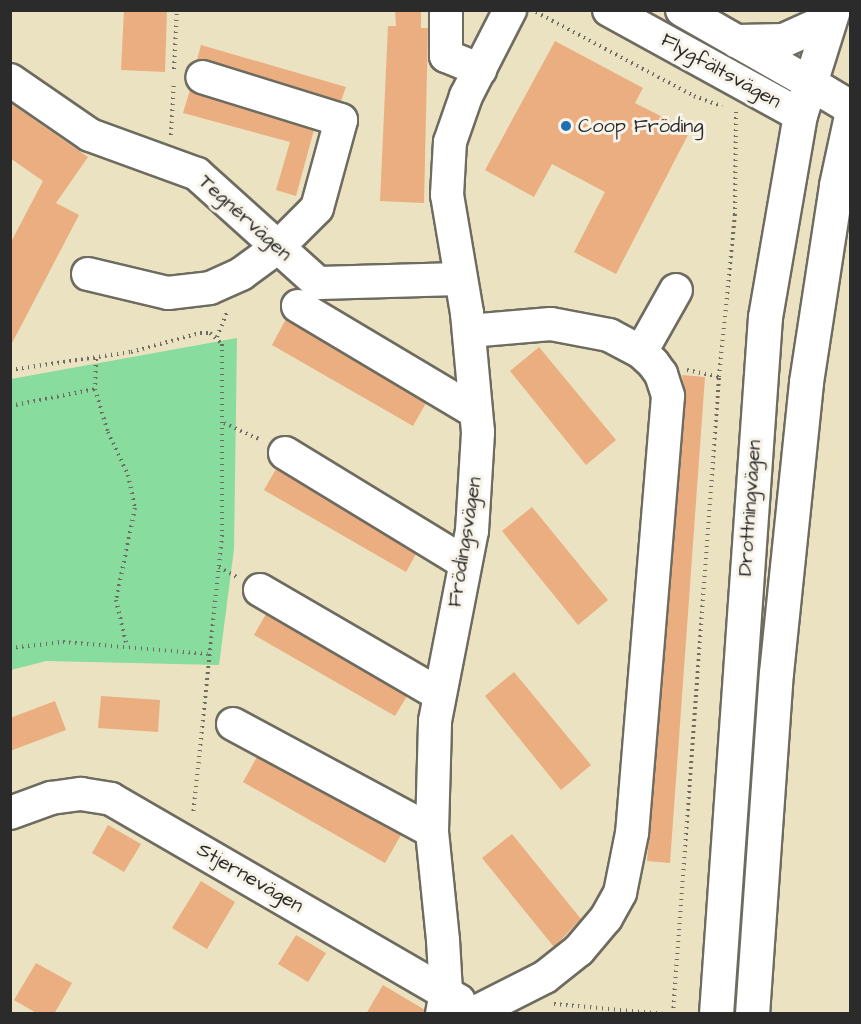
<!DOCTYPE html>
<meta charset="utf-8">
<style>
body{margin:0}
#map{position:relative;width:861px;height:1024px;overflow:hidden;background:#eae2c1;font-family:"Architects Daughter",sans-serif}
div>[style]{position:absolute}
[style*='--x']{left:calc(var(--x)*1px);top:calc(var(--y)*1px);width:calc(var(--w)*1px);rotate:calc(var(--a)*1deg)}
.green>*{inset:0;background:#88dc9e}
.building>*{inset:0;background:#ebae80}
.path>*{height:4px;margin-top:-2px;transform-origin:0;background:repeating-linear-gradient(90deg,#6e6b60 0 1.5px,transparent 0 6px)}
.roads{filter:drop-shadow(2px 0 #6e6b60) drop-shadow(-2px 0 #6e6b60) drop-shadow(0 2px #6e6b60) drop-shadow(0 -2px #6e6b60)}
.minor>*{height:32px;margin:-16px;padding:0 16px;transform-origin:16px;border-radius:16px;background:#fff}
.major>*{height:33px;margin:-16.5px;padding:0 16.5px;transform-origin:16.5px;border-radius:16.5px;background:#fff}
.dots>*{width:16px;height:16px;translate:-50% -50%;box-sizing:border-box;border:3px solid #f7f3e8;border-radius:50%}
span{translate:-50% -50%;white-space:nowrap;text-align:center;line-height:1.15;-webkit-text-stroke:6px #f7f3e8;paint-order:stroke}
.street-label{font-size:20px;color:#2b2b2b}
.poi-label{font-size:20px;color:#2b2b2b}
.left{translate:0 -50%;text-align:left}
.frame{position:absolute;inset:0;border:12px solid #2b2b2b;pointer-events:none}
</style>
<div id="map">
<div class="green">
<i style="clip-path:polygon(237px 338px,234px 549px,219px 665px,46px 661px,11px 670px,11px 379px)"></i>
</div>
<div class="building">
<i style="clip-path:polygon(124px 10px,167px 10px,165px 72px,121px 70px)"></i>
<i style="clip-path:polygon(395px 10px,421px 10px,421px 28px,428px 28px,424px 203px,380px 201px,388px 26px,396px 26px)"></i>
<i style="clip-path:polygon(555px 41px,643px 88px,635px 103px,690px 131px,616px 274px,574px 252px,605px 192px,552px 164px,534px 197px,485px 170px)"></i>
<i style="clip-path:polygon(201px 45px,346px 87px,341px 101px,197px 60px)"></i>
<i style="clip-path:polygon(190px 90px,314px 130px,296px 196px,276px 190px,290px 142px,183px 113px)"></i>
<i style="clip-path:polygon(10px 103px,88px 157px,56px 203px,79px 215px,10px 347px,10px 244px,43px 181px,10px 158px)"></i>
<i style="clip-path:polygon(286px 319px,426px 403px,413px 426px,272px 345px)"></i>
<i style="clip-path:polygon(539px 347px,616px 440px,586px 465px,510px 371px)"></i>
<i style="clip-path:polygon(682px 375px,705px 377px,670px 863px,647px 861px,686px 397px)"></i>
<i style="clip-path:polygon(276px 469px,416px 554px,406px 572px,264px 490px)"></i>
<i style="clip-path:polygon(532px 507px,608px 600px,578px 625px,502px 531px)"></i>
<i style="clip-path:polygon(266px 614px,407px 696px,395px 716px,254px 635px)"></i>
<i style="clip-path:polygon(514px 672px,591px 765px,561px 790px,485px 696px)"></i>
<i style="clip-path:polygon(101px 696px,160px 700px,158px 732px,98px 728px)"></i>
<i style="clip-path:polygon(55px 701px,66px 730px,10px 751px,10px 718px)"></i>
<i style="clip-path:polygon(257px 757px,401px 835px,385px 863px,243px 782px)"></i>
<i style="clip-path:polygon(108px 825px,141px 844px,124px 872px,92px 853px)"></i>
<i style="clip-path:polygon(512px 834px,581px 919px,554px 947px,482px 858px)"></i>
<i style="clip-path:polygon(201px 881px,235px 902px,207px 949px,172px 928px)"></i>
<i style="clip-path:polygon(296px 935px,326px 953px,308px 982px,278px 964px)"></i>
<i style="clip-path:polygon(36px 963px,72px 983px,54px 1014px,38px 1014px,14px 1000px)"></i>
<i style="clip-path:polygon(383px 985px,425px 1010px,424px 1014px,366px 1014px)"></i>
</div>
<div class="path">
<i style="--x:536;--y:12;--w:179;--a:28"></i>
<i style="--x:694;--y:96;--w:30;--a:20"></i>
<i style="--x:174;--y:69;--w:59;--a:-87.1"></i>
<i style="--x:171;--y:135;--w:53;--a:-86.8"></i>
<i style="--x:217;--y:337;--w:29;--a:-68"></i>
<i style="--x:96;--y:359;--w:30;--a:92"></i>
<i style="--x:95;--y:389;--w:45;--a:73.2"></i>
<i style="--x:108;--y:432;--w:47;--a:65.1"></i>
<i style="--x:128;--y:475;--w:34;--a:78"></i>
<i style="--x:135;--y:508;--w:94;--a:101.7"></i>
<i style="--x:116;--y:600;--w:48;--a:76.8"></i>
<i style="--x:10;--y:370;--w:122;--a:-8.5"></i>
<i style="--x:131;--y:352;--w:72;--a:-15.4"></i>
<i style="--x:200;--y:333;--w:10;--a:0"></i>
<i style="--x:210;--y:333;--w:16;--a:43"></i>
<i style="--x:222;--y:344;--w:191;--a:90"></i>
<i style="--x:222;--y:535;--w:281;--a:95.9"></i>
<i style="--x:687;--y:370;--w:33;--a:12"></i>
<i style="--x:10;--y:406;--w:87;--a:-11.3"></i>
<i style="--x:224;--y:423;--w:41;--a:24.7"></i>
<i style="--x:219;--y:567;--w:20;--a:30"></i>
<i style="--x:10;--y:648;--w:53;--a:-6.5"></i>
<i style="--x:63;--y:642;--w:145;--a:4.7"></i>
<i style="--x:554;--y:1004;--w:112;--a:5.1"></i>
<i style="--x:673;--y:1014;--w:639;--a:-85.87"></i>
<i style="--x:719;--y:377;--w:163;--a:-84.4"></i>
<i style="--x:735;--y:215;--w:103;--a:-89.4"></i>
</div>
<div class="roads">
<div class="minor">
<i style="--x:446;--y:10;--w:46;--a:90"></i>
<i style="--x:446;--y:56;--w:37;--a:22"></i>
<i style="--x:609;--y:10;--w:218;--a:28.8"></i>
<i style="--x:682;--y:10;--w:147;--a:29.7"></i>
<i style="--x:10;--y:80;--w:97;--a:34.5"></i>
<i style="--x:90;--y:135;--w:114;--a:20"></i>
<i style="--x:197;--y:174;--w:163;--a:42"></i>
<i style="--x:318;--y:283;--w:142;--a:-1.6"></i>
<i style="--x:88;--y:274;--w:82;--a:13.4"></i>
<i style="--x:168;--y:293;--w:42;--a:-6.8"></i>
<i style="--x:210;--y:288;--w:34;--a:-24"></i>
<i style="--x:241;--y:274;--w:46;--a:-36.1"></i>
<i style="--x:278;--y:247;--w:55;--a:-45"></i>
<i style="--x:317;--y:208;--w:91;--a:-74.7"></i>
<i style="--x:341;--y:120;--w:145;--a:-162.8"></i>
<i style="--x:298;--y:306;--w:207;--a:30.8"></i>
<i style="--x:469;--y:331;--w:82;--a:-4.9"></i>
<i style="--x:551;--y:324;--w:59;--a:10.7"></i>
<i style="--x:609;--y:335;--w:36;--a:28"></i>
<i style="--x:641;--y:352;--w:16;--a:43"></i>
<i style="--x:653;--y:363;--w:14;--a:54"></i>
<i style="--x:661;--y:374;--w:23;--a:72"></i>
<i style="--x:668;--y:396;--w:438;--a:94.7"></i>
<i style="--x:632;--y:833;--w:61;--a:101.3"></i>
<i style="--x:620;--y:893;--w:29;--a:119"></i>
<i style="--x:606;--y:918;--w:42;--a:130.2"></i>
<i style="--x:579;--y:950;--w:43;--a:141.5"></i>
<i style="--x:545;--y:977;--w:77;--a:153.1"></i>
<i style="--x:641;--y:352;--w:71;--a:-60.6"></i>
<i style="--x:285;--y:453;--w:211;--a:31.4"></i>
<i style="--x:260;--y:590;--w:207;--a:30.2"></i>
<i style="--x:233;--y:724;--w:226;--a:28.3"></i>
<i style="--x:10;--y:813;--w:44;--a:-20.1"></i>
<i style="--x:51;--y:798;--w:30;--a:-8"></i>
<i style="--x:81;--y:794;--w:30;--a:9"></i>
<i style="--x:111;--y:799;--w:402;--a:30.1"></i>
<i style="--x:442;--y:1014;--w:22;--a:-80"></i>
<i style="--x:446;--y:992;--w:52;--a:-93.3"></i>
<i style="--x:443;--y:940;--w:110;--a:-95.8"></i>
<i style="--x:432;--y:831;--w:110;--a:-88.4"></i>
<i style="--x:435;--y:721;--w:194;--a:-79"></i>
<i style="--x:472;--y:531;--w:99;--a:-86.5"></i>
<i style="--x:478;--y:432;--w:120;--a:-95.3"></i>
<i style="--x:467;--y:313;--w:120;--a:-99.6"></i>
<i style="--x:447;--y:195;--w:53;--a:-86.8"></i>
<i style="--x:450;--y:142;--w:49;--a:-70.8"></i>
<i style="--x:466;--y:96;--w:97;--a:-62.9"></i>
</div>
<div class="major">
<i style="--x:737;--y:41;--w:46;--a:-1.2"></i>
<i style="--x:783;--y:40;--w:51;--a:-24.1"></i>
<i style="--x:810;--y:83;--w:47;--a:31"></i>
<i style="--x:716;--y:1014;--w:699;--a:-85.98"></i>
<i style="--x:765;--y:317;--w:205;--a:-80.2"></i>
<i style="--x:800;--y:115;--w:110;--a:-72.6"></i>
<i style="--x:752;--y:1014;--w:342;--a:-86"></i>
<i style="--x:776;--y:673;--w:293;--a:-84.1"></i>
<i style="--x:806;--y:382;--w:199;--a:-81.3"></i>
<i style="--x:836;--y:185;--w:66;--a:-77.8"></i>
</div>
</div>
<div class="dots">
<i style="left:566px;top:126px;background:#1f6fb2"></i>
</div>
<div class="street-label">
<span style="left:721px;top:71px;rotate:29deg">Flygfältsvägen</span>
<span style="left:245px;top:218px;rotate:42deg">Tegnérvägen</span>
<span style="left:750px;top:508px;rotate:-86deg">Drottningvägen</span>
<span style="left:465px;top:542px;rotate:-81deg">Frödingsvägen</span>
<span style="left:250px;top:878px;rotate:30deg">Stjernevägen</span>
</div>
<div class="poi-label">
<span class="left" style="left:578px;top:126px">Coop Fröding</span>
</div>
<div class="frame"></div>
</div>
